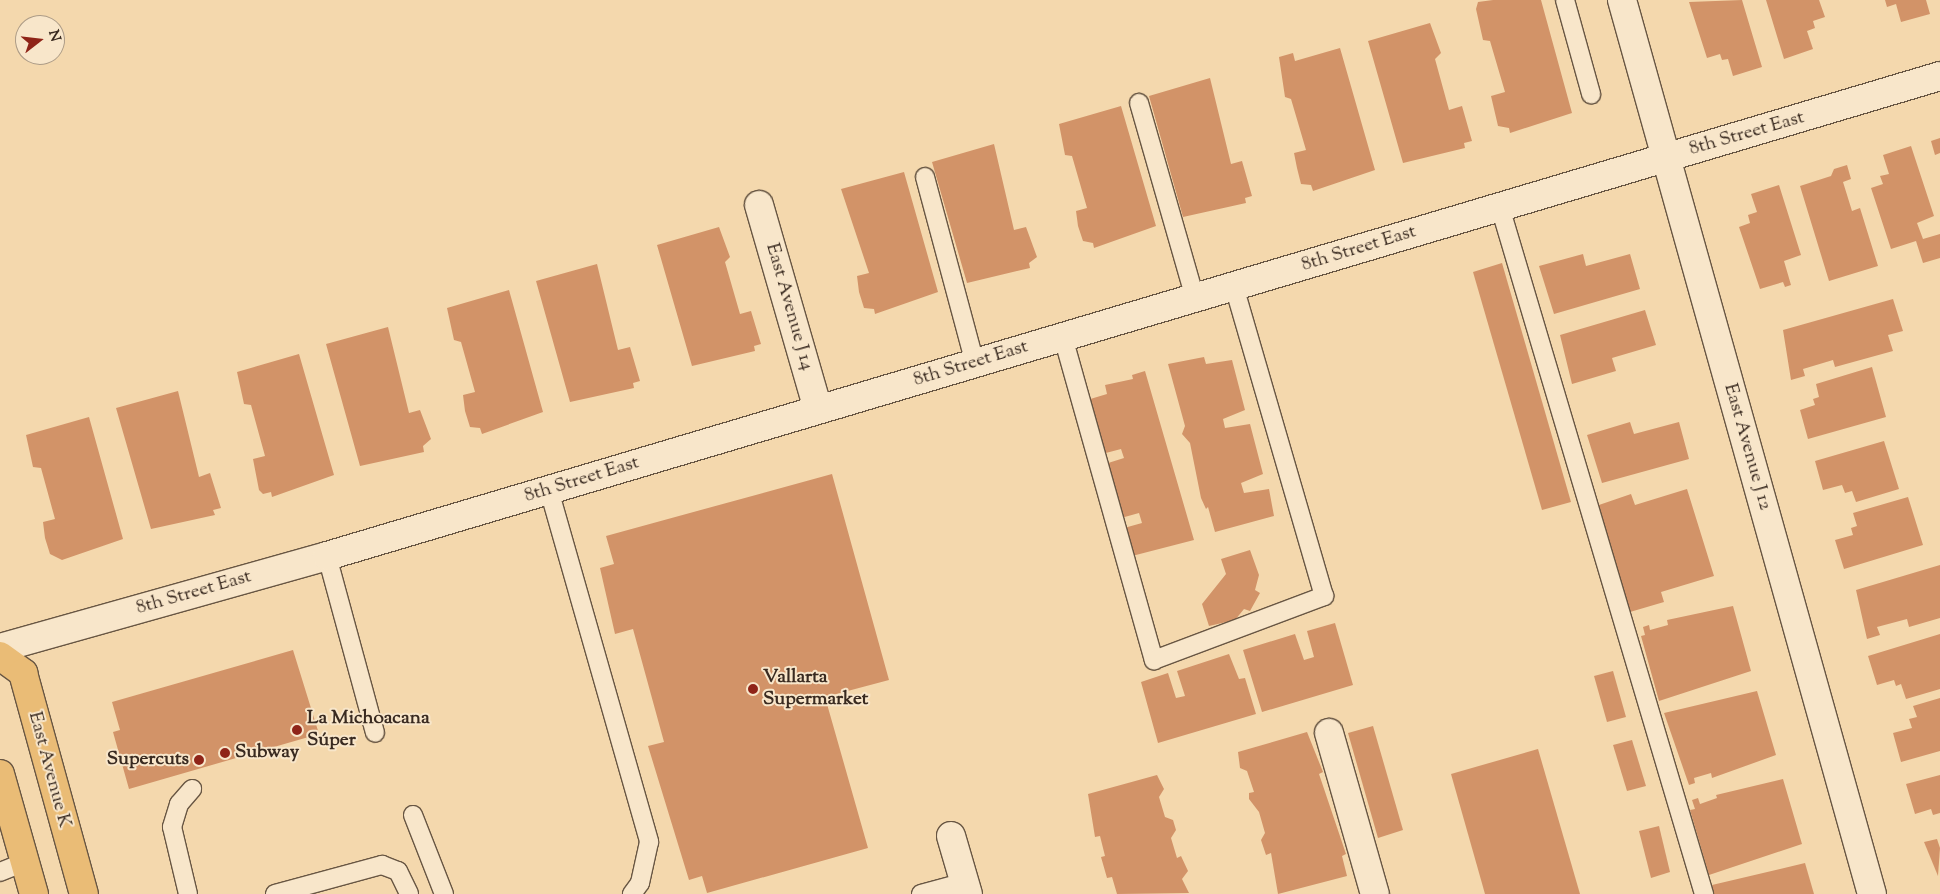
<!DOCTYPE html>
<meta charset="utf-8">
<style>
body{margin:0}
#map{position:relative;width:1940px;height:894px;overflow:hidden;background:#f4d8ad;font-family:"Sorts Mill Goudy",serif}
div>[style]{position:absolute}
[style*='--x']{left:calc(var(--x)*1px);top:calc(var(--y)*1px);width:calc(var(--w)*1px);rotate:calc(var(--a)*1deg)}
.building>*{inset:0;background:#d29368}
.roads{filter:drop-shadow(1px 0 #685643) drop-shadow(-1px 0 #685643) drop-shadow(0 1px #685643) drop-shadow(0 -1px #685643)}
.service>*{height:18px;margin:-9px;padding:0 9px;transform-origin:9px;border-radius:9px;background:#f8e6ca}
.minor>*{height:28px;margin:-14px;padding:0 14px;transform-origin:14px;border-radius:14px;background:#f8e6ca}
.primary>*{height:28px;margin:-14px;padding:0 14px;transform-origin:14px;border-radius:14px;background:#eabc76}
.dots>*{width:14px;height:14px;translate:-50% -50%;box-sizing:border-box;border:2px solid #f8e6ca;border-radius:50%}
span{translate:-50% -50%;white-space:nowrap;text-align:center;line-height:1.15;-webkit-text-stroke:4px #f8e6ca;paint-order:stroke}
.street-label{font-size:19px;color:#392a20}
.poi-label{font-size:19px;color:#392a20;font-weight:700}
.left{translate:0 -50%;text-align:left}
.right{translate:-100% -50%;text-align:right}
.north{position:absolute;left:15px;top:15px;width:50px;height:50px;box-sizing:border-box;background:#f8e6ca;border:1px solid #ac9b86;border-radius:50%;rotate:74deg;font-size:14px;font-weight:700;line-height:20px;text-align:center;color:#392a20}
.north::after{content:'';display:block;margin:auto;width:18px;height:22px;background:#8f2418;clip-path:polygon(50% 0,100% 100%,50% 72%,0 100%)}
</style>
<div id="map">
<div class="building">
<i style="clip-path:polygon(1493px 0,1541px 0,1572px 113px,1510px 133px,1509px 128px,1498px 126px,1491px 96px,1505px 92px,1490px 41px,1483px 40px,1476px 9px,1478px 2px)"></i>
<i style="clip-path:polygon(1742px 0,1762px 67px,1733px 76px,1728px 59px,1722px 60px,1720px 54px,1707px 58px,1689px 2px)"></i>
<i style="clip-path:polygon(1766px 0,1819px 0,1825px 17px,1813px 21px,1815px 28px,1807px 31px,1813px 49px,1784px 59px)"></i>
<i style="clip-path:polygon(1885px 0,1926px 0,1930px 14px,1901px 22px,1896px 4px,1887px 7px)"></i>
<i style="clip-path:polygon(1430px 23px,1441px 53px,1435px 59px,1449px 110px,1462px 106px,1472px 141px,1464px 143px,1465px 148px,1403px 163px,1368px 41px)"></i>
<i style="clip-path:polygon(1340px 48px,1375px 170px,1313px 191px,1311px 185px,1301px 184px,1297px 168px,1294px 153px,1306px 150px,1291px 99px,1285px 97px,1279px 57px,1293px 53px,1295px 61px)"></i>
<i style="clip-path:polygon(1210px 78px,1231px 164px,1242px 161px,1252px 196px,1245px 198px,1246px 203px,1183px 217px,1149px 96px)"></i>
<i style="clip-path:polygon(1121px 106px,1156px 226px,1094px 248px,1093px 243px,1083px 241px,1078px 226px,1076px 211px,1087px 208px,1072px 156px,1065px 155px,1059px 124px)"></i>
<i style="clip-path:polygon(1940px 138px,1940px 153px,1935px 155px,1931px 141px)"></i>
<i style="clip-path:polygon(994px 144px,1014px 230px,1026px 227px,1037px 257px,1029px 263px,1030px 268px,967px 283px,932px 162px)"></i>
<i style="clip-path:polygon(1911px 146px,1934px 216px,1917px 223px,1923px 239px,1940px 234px,1940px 258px,1923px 263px,1916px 241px,1891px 249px,1871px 188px,1883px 184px,1880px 176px,1889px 174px,1883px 155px)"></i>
<i style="clip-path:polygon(1847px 165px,1851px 179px,1843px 182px,1852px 211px,1860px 208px,1878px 266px,1829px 281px,1800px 186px,1831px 176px,1834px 169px)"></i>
<i style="clip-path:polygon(904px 172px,938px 292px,875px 314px,874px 309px,864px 308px,859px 292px,857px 276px,869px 273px,841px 189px)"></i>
<i style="clip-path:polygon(1779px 185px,1801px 255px,1784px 261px,1791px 285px,1785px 287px,1783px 282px,1760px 289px,1739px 227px,1750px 223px,1748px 215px,1757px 212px,1751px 194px)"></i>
<i style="clip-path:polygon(719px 227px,730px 257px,725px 262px,740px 314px,751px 311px,761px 344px,754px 346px,755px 351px,692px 366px,657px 245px)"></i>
<i style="clip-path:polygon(1583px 254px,1586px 266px,1630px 254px,1640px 289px,1554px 314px,1539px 266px)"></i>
<i style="clip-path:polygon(1502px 263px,1571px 502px,1542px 510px,1473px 272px)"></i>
<i style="clip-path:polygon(597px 264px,618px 350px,630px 347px,640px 381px,633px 383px,634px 388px,570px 402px,536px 281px)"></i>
<i style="clip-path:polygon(509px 290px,543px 412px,482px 434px,480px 428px,470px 427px,465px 411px,463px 395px,475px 392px,461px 342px,454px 340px,447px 308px)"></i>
<i style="clip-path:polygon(1893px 299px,1903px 331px,1888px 335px,1893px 351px,1835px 367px,1833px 360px,1803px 369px,1805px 376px,1791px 380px,1783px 330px)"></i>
<i style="clip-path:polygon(1645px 310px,1656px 345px,1612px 358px,1616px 371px,1572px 384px,1560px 335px)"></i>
<i style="clip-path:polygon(388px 327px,409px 413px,420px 410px,431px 439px,423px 446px,424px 452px,360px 466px,326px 344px)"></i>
<i style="clip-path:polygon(299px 354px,334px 475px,272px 497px,271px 492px,263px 494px,259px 490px,253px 459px,265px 456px,251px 405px,244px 404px,237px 372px)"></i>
<i style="clip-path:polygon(1204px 357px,1206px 364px,1232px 360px,1245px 410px,1223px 419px,1225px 428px,1250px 424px,1263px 474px,1241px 483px,1244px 493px,1269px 489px,1274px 516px,1215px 532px,1208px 507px,1206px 509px,1201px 498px,1190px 443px,1182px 434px,1185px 426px,1168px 364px)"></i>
<i style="clip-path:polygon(1872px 367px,1886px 417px,1808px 439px,1800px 410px,1815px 405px,1813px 399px,1819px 397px,1816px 384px)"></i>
<i style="clip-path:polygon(1145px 371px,1194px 540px,1132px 556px,1124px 528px,1142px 523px,1139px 513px,1121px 518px,1105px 464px,1124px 458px,1121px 449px,1102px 454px,1087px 400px,1107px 394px,1105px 385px,1133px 379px,1132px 375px)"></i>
<i style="clip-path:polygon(178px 391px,199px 477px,210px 473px,221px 508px,213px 510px,215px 515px,151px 529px,116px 408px)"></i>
<i style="clip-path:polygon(89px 417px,123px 539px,62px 560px,50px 554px,45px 538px,43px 522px,55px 519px,41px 468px,33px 467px,26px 435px)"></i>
<i style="clip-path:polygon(1630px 422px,1634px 434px,1679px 422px,1689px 459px,1602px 483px,1587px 435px)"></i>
<i style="clip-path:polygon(1884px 441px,1899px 489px,1856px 502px,1852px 491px,1845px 493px,1842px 485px,1823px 490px,1815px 461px)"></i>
<i style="clip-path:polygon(832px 474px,889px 680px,825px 697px,868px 848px,707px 893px,702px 876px,689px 880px,648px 746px,664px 742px,633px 629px,615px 634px,600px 568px,614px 564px,606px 536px)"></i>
<i style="clip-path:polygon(1687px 489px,1714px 576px,1661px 592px,1664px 602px,1630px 612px,1596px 506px,1631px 494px,1635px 505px)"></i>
<i style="clip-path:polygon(1908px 497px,1923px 545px,1844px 569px,1835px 540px,1853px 535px,1851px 528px,1857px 526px,1853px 513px)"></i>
<i style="clip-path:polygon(1250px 550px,1259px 575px,1255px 590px,1260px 593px,1250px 611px,1244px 609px,1235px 620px,1209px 626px,1202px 604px,1226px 574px,1221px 559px)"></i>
<i style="clip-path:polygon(1940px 565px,1940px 618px,1909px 627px,1907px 619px,1877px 627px,1880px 635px,1867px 639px,1856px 590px)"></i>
<i style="clip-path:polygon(1733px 606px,1751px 671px,1659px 701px,1641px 636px,1645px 635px,1643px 627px,1649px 625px,1650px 630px,1668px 625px,1667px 620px)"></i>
<i style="clip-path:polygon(1335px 623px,1353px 685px,1262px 712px,1243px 650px,1295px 634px,1304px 660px,1314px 657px,1307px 631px)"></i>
<i style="clip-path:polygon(1940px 634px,1940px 689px,1906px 699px,1901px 684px,1896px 686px,1894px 680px,1877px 685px,1868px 656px)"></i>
<i style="clip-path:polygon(293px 650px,319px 734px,129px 789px,113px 732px,120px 730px,112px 702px)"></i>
<i style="clip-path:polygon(1229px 654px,1239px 679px,1245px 678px,1256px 714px,1158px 743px,1141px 682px,1168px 673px,1176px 698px,1185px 696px,1177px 671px)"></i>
<i style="clip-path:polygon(1613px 671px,1626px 717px,1607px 722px,1594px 676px)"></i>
<i style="clip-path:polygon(1757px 691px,1776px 755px,1712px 778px,1711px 773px,1694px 778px,1695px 783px,1689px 785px,1664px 713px)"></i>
<i style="clip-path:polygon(1940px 698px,1940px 751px,1901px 762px,1893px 733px,1912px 728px,1909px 719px,1917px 717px,1913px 706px)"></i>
<i style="clip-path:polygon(1373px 726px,1403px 830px,1378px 838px,1348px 733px)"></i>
<i style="clip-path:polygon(1307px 732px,1323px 772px,1319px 774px,1346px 854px,1342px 856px,1347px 876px,1278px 894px,1271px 853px,1266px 855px,1261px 840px,1265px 833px,1259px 812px,1249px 799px,1249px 793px,1254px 792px,1247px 771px,1240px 768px,1238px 752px)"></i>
<i style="clip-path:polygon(1632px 740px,1646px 786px,1627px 791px,1613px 745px)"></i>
<i style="clip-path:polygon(1538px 749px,1580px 894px,1485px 894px,1451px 774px)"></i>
<i style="clip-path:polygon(1157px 775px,1164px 789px,1159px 797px,1165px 817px,1173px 820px,1176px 830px,1171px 838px,1177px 858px,1181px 856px,1188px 871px,1182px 879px,1189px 893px,1117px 894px,1112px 877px,1107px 878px,1101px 857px,1105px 856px,1100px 836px,1095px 837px,1088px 794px)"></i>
<i style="clip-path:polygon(1940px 775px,1940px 813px,1933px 815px,1931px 809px,1915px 814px,1906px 784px)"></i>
<i style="clip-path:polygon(1783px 779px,1802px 844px,1709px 875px,1690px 810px,1695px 809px,1692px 800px,1698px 798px,1700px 804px,1717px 798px,1716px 795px)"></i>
<i style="clip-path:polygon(1659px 826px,1670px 872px,1651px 878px,1639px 831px)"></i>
<i style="clip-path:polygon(1937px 839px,1940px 848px,1938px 876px,1924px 842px)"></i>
<i style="clip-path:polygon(1805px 863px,1814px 894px,1714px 894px,1712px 885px)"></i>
</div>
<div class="roads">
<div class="service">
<i style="--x:1565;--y:0;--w:98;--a:74.5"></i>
<i style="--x:1139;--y:103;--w:203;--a:74"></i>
<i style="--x:925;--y:177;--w:193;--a:75"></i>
<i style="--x:1500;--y:207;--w:717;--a:73.46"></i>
<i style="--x:1063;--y:337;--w:336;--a:74.3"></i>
<i style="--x:1154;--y:660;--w:182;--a:-20.6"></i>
<i style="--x:1324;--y:596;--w:323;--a:-106.2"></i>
<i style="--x:549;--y:490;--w:366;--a:74.1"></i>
<i style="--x:649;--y:842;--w:42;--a:102.4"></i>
<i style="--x:640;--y:883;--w:14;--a:126"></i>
<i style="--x:327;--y:556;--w:183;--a:74.8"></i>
<i style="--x:413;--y:815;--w:85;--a:68.6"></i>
<i style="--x:0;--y:872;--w:27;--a:-22"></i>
<i style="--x:188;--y:894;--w:69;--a:-103.4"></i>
<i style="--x:172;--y:827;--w:24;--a:-73"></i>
<i style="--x:179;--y:804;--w:20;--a:-49"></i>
<i style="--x:275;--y:894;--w:111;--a:-15.2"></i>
<i style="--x:382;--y:865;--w:17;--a:21"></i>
<i style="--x:398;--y:871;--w:25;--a:64"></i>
<i style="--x:921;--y:894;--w:46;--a:-15.3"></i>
</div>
<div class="minor">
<i style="--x:1622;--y:0;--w:928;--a:74.38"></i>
<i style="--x:759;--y:205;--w:212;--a:73.9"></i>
<i style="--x:0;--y:648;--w:340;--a:-15.7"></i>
<i style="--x:327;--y:556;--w:1683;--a:-16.57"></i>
<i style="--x:1329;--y:733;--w:167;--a:74.1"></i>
<i style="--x:951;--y:836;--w:60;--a:73.7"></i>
</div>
<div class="primary">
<i style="--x:0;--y:656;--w:29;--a:36"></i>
<i style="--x:23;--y:673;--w:229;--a:74.6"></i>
<i style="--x:0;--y:774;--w:125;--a:74.2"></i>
</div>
</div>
<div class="dots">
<i style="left:753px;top:689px;background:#8f2418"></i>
<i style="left:297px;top:730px;background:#8f2418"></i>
<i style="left:225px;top:753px;background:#8f2418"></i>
<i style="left:199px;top:760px;background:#8f2418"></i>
</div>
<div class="street-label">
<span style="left:1747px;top:134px;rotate:-16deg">8th Street East</span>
<span style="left:1359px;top:249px;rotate:-17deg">8th Street East</span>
<span style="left:789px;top:307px;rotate:74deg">East Avenue J 14</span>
<span style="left:971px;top:364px;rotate:-17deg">8th Street East</span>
<span style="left:1747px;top:447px;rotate:74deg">East Avenue J 12</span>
<span style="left:582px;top:480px;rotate:-17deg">8th Street East</span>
<span style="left:194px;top:593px;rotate:-16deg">8th Street East</span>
<span style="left:49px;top:770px;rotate:75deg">East Avenue K</span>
</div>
<div class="poi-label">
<span class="left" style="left:763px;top:689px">Vallarta<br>Supermarket</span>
<span class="left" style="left:307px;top:730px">La Michoacana<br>Súper</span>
<span class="left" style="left:235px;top:753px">Subway</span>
<span class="right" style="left:189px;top:760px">Supercuts</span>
</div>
<div class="north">N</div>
</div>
